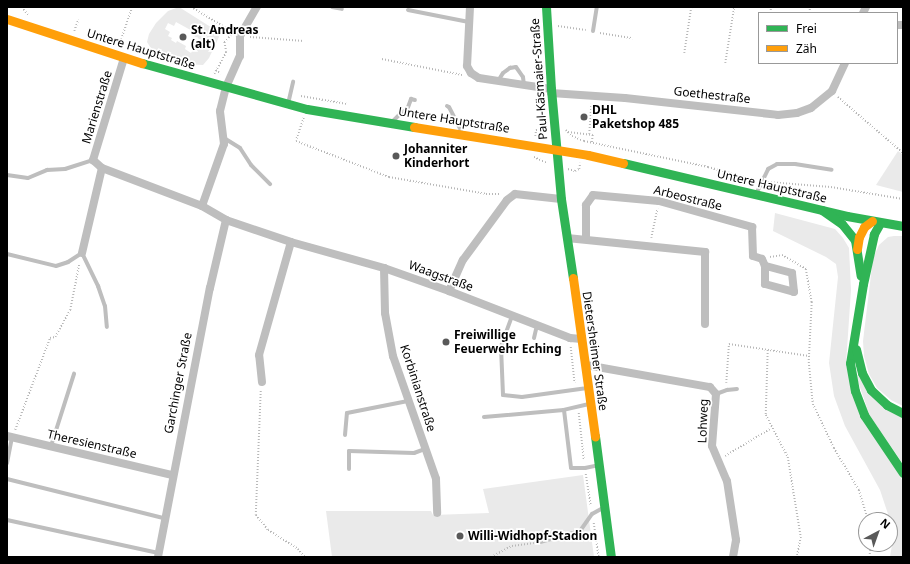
<!DOCTYPE html>
<meta charset="utf-8">
<style>
body{margin:0}
#map{position:relative;width:910px;height:564px;overflow:hidden;background:#fff;font-family:"Noto Sans",sans-serif}
div>[style]{position:absolute}
[style*='--x']{left:calc(var(--x)*1px);top:calc(var(--y)*1px);width:calc(var(--w)*1px);rotate:calc(var(--a)*1deg)}
.green>*{inset:0;background:#eaeaea}
.path>*{height:1.5px;margin-top:-0.75px;transform-origin:0;background:repeating-linear-gradient(90deg,#b8b8b8 0 1px,transparent 0 3px)}
.lane>*{height:4px;margin:-2px;padding:0 2px;transform-origin:2px;border-radius:2px;background:#bebebe}
.street>*{height:8px;margin:-4px;padding:0 4px;transform-origin:4px;border-radius:4px;background:#bebebe}
.fast>*{height:9px;margin:-4.5px;padding:0 4.5px;transform-origin:4.5px;border-radius:4.5px;background:#30b455}
.slow>*{height:9px;margin:-4.5px;padding:0 4.5px;transform-origin:4.5px;border-radius:4.5px;background:#ff9f0a}
.dots>*{width:11px;height:11px;translate:-50% -50%;box-sizing:border-box;border:2px solid #fff;border-radius:50%}
span{translate:-50% -50%;white-space:nowrap;text-align:center;line-height:1.15;-webkit-text-stroke:3.5px #fff;paint-order:stroke}
.poi-label{font-size:12px;color:#000;font-weight:700}
.left{translate:0 -50%;text-align:left}
.street-label{font-size:12px;color:#000}
.frame{position:absolute;inset:0;border:8px solid #000;pointer-events:none}
.legend{position:absolute;left:758px;top:12px;width:140px;height:52px;box-sizing:border-box;background:#fff;border:1px solid #999;margin:0;padding:5px 7px;list-style:none;font-size:12px;color:#000}
.legend li{display:flex;align-items:center;gap:8px;height:20px}
.legend b{width:20px;border:1px solid #999}
.north{position:absolute;left:858px;top:512px;width:40px;height:40px;box-sizing:border-box;background:#fff;border:1px solid #999;border-radius:50%;rotate:41deg;font-size:11px;font-weight:700;line-height:16px;text-align:center;color:#000}
.north::after{content:'';display:block;margin:auto;width:14px;height:18px;background:#595959;clip-path:polygon(50% 0,100% 100%,50% 72%,0 100%)}
</style>
<div id="map">
<div class="green">
<i style="clip-path:polygon(evenodd,179px 7px,217px 31px,219px 37px,209px 58px,203px 65px,182px 64px,159px 55px,152px 50px,147px 42px,149px 34px,156px 23px,168px 11px,179px 7px,176px 22px,196px 33px,194px 36px,201px 40px,203px 44px,201px 49px,194px 48px,191px 53px,185px 49px,186px 46px,177px 41px,176px 43px,171px 40px,172px 38px,168px 36px,170px 32px,165px 29px,168px 23px,174px 26px,176px 22px)"></i>
<i style="clip-path:polygon(898px 151px,903px 155px,903px 192px,876px 185px)"></i>
<i style="clip-path:polygon(775px 213px,835px 229px,843px 238px,849px 248px,851px 290px,846px 364px,903px 482px,903px 557px,890px 557px,892px 545px,890px 520px,880px 490px,845px 426px,834px 396px,829px 363px,838px 277px,836px 264px,826px 257px,773px 231px)"></i>
<i style="clip-path:polygon(894px 236px,903px 236px,903px 406px,891px 400px,877px 388px,869px 374px,864px 356px,863px 341px,873px 258px,879px 245px,888px 237px)"></i>
<i style="clip-path:polygon(855px 373px,903px 419px,903px 464px,870px 416px)"></i>
<i style="clip-path:polygon(583px 475px,594px 557px,332px 557px,326px 511px,431px 511px,433px 515px,489px 513px,483px 489px)"></i>
</div>
<div class="path">
<i style="--x:22;--y:7;--w:11;--a:52"></i>
<i style="--x:191;--y:7;--w:49;--a:30.8"></i>
<i style="--x:770;--y:13;--w:6;--a:-81"></i>
<i style="--x:809;--y:13;--w:6;--a:-81"></i>
<i style="--x:558;--y:26;--w:28;--a:8"></i>
<i style="--x:74;--y:31;--w:12;--a:-70"></i>
<i style="--x:600;--y:33;--w:33;--a:9"></i>
<i style="--x:250;--y:37;--w:54;--a:4.2"></i>
<i style="--x:119;--y:45;--w:40;--a:-71.1"></i>
<i style="--x:684;--y:53;--w:47;--a:-81.3"></i>
<i style="--x:382;--y:59;--w:82;--a:11.3"></i>
<i style="--x:725;--y:63;--w:57;--a:-80.9"></i>
<i style="--x:216;--y:70;--w:6;--a:39"></i>
<i style="--x:214;--y:74;--w:25;--a:-61"></i>
<i style="--x:226;--y:52;--w:10;--a:-101"></i>
<i style="--x:224;--y:42;--w:11;--a:-45"></i>
<i style="--x:301;--y:96;--w:47;--a:9.9"></i>
<i style="--x:838;--y:97;--w:86;--a:40.7"></i>
<i style="--x:304;--y:118;--w:24;--a:109"></i>
<i style="--x:296;--y:141;--w:100;--a:21.2"></i>
<i style="--x:389;--y:177;--w:98;--a:9.9"></i>
<i style="--x:486;--y:194;--w:15;--a:0"></i>
<i style="--x:566;--y:130;--w:8;--a:45"></i>
<i style="--x:572;--y:136;--w:13;--a:23"></i>
<i style="--x:584;--y:141;--w:127;--a:11.8"></i>
<i style="--x:708;--y:167;--w:49;--a:15.5"></i>
<i style="--x:568;--y:132;--w:25;--a:7"></i>
<i style="--x:593;--y:135;--w:8;--a:97"></i>
<i style="--x:589;--y:134;--w:30;--a:-86"></i>
<i style="--x:535;--y:136;--w:6;--a:-81"></i>
<i style="--x:536;--y:130;--w:8;--a:0"></i>
<i style="--x:534;--y:157;--w:14;--a:25"></i>
<i style="--x:568;--y:169;--w:7;--a:16"></i>
<i style="--x:575;--y:171;--w:4;--a:-27"></i>
<i style="--x:579;--y:169;--w:6;--a:-81"></i>
<i style="--x:768;--y:182;--w:63;--a:4.5"></i>
<i style="--x:831;--y:187;--w:73;--a:9.5"></i>
<i style="--x:651;--y:238;--w:30;--a:-78"></i>
<i style="--x:770;--y:257;--w:12;--a:-9"></i>
<i style="--x:782;--y:255;--w:28;--a:30"></i>
<i style="--x:806;--y:269;--w:34;--a:80"></i>
<i style="--x:812;--y:302;--w:60;--a:92.9"></i>
<i style="--x:809;--y:362;--w:42;--a:84.6"></i>
<i style="--x:813;--y:404;--w:49;--a:64.5"></i>
<i style="--x:834;--y:448;--w:49;--a:59.2"></i>
<i style="--x:859;--y:490;--w:31;--a:73"></i>
<i style="--x:571;--y:347;--w:36;--a:84"></i>
<i style="--x:768;--y:350;--w:65;--a:91.8"></i>
<i style="--x:766;--y:415;--w:47;--a:62.4"></i>
<i style="--x:788;--y:457;--w:81;--a:80.8"></i>
<i style="--x:801;--y:537;--w:20;--a:101"></i>
<i style="--x:726;--y:383;--w:39;--a:-86"></i>
<i style="--x:729;--y:344;--w:81;--a:8.5"></i>
<i style="--x:261;--y:391;--w:124;--a:92.3"></i>
<i style="--x:256;--y:515;--w:19;--a:51"></i>
<i style="--x:268;--y:530;--w:36;--a:32"></i>
<i style="--x:298;--y:549;--w:11;--a:49"></i>
<i style="--x:579;--y:413;--w:47;--a:83.9"></i>
<i style="--x:15;--y:430;--w:98;--a:-69.2"></i>
<i style="--x:50;--y:338;--w:5;--a:-11"></i>
<i style="--x:55;--y:337;--w:31;--a:-61"></i>
<i style="--x:70;--y:310;--w:47;--a:-78.9"></i>
<i style="--x:725;--y:456;--w:52;--a:-31"></i>
<i style="--x:586;--y:474;--w:32;--a:81"></i>
<i style="--x:594;--y:523;--w:34;--a:82"></i>
<i style="--x:491;--y:557;--w:24;--a:-28"></i>
<i style="--x:512;--y:546;--w:22;--a:-8"></i>
<i style="--x:869;--y:557;--w:13;--a:-81"></i>
</div>
<div class="lane">
<i style="--x:332;--y:7;--w:10;--a:11"></i>
<i style="--x:408;--y:10;--w:62;--a:11.1"></i>
<i style="--x:593;--y:31;--w:24;--a:-81"></i>
<i style="--x:498;--y:81;--w:9;--a:-58"></i>
<i style="--x:503;--y:73;--w:9;--a:-36"></i>
<i style="--x:510;--y:68;--w:6;--a:-9"></i>
<i style="--x:516;--y:67;--w:12;--a:55"></i>
<i style="--x:523;--y:77;--w:8;--a:83"></i>
<i style="--x:288;--y:104;--w:23;--a:-77"></i>
<i style="--x:447;--y:106;--w:2;--a:27"></i>
<i style="--x:449;--y:107;--w:28;--a:63"></i>
<i style="--x:393;--y:121;--w:13;--a:-45"></i>
<i style="--x:402;--y:112;--w:5;--a:-22"></i>
<i style="--x:407;--y:110;--w:12;--a:-70"></i>
<i style="--x:411;--y:99;--w:4;--a:14"></i>
<i style="--x:224;--y:138;--w:19;--a:32"></i>
<i style="--x:240;--y:148;--w:20;--a:57"></i>
<i style="--x:251;--y:165;--w:27;--a:45"></i>
<i style="--x:7;--y:175;--w:21;--a:8"></i>
<i style="--x:28;--y:178;--w:21;--a:-23"></i>
<i style="--x:47;--y:170;--w:18;--a:-3"></i>
<i style="--x:65;--y:169;--w:29;--a:-18"></i>
<i style="--x:756;--y:194;--w:28;--a:-64"></i>
<i style="--x:768;--y:169;--w:10;--a:-29"></i>
<i style="--x:777;--y:164;--w:18;--a:0"></i>
<i style="--x:795;--y:164;--w:37;--a:9"></i>
<i style="--x:7;--y:254;--w:50;--a:13.8"></i>
<i style="--x:56;--y:266;--w:13;--a:-18"></i>
<i style="--x:68;--y:262;--w:17;--a:-33"></i>
<i style="--x:82;--y:253;--w:37;--a:64"></i>
<i style="--x:98;--y:286;--w:21;--a:71"></i>
<i style="--x:105;--y:306;--w:21;--a:85"></i>
<i style="--x:512;--y:316;--w:33;--a:110"></i>
<i style="--x:501;--y:347;--w:48;--a:87.6"></i>
<i style="--x:503;--y:395;--w:19;--a:6"></i>
<i style="--x:522;--y:397;--w:66;--a:-7.9"></i>
<i style="--x:534;--y:338;--w:13;--a:-77"></i>
<i style="--x:716;--y:394;--w:12;--a:-20"></i>
<i style="--x:727;--y:390;--w:10;--a:-6"></i>
<i style="--x:589;--y:404;--w:26;--a:167"></i>
<i style="--x:564;--y:410;--w:58;--a:83.1"></i>
<i style="--x:571;--y:468;--w:14;--a:0"></i>
<i style="--x:585;--y:468;--w:14;--a:-12"></i>
<i style="--x:484;--y:417;--w:80;--a:-5"></i>
<i style="--x:345;--y:435;--w:22;--a:-85"></i>
<i style="--x:347;--y:413;--w:62;--a:-11.1"></i>
<i style="--x:51;--y:446;--w:76;--a:-72.3"></i>
<i style="--x:7;--y:463;--w:26;--a:-79"></i>
<i style="--x:349;--y:469;--w:18;--a:-90"></i>
<i style="--x:349;--y:451;--w:65;--a:1.8"></i>
<i style="--x:414;--y:453;--w:12;--a:-20"></i>
<i style="--x:7;--y:479;--w:162;--a:14"></i>
<i style="--x:7;--y:520;--w:155;--a:12.3"></i>
<i style="--x:540;--y:542;--w:41;--a:-15.4"></i>
<i style="--x:580;--y:531;--w:21;--a:-55"></i>
<i style="--x:592;--y:514;--w:13;--a:-29"></i>
</div>
<div class="street">
<i style="--x:470;--y:7;--w:59;--a:92.9"></i>
<i style="--x:467;--y:66;--w:8;--a:60"></i>
<i style="--x:471;--y:73;--w:9;--a:32"></i>
<i style="--x:479;--y:78;--w:73;--a:8.7"></i>
<i style="--x:863;--y:13;--w:7;--a:-63"></i>
<i style="--x:897;--y:25;--w:6;--a:0"></i>
<i style="--x:124;--y:58;--w:107;--a:106.9"></i>
<i style="--x:93;--y:160;--w:12;--a:42"></i>
<i style="--x:102;--y:168;--w:107;--a:20.8"></i>
<i style="--x:202;--y:206;--w:28;--a:30"></i>
<i style="--x:226;--y:220;--w:69;--a:18.7"></i>
<i style="--x:291;--y:242;--w:97;--a:15.6"></i>
<i style="--x:384;--y:268;--w:69;--a:19.5"></i>
<i style="--x:449;--y:291;--w:130;--a:21.2"></i>
<i style="--x:570;--y:338;--w:12;--a:5"></i>
<i style="--x:551;--y:93;--w:74;--a:3.9"></i>
<i style="--x:625;--y:98;--w:154;--a:6.3"></i>
<i style="--x:778;--y:115;--w:19;--a:-6"></i>
<i style="--x:797;--y:113;--w:15;--a:-20"></i>
<i style="--x:811;--y:108;--w:27;--a:-39"></i>
<i style="--x:832;--y:91;--w:31;--a:-65"></i>
<i style="--x:202;--y:206;--w:66;--a:-70.5"></i>
<i style="--x:224;--y:144;--w:33;--a:-97"></i>
<i style="--x:220;--y:111;--w:25;--a:-76"></i>
<i style="--x:226;--y:87;--w:34;--a:-66"></i>
<i style="--x:240;--y:56;--w:20;--a:-90"></i>
<i style="--x:240;--y:36;--w:34;--a:-60"></i>
<i style="--x:567;--y:238;--w:139;--a:5.8"></i>
<i style="--x:705;--y:252;--w:72;--a:90"></i>
<i style="--x:586;--y:239;--w:34;--a:-90"></i>
<i style="--x:586;--y:205;--w:12;--a:-55"></i>
<i style="--x:593;--y:195;--w:66;--a:5.2"></i>
<i style="--x:659;--y:201;--w:97;--a:15.6"></i>
<i style="--x:752;--y:227;--w:29;--a:88"></i>
<i style="--x:753;--y:256;--w:9;--a:18"></i>
<i style="--x:762;--y:259;--w:8;--a:67"></i>
<i style="--x:765;--y:266;--w:18;--a:90"></i>
<i style="--x:765;--y:284;--w:30;--a:15"></i>
<i style="--x:794;--y:292;--w:19;--a:-96"></i>
<i style="--x:792;--y:273;--w:28;--a:-165"></i>
<i style="--x:82;--y:253;--w:87;--a:-76.8"></i>
<i style="--x:384;--y:268;--w:45;--a:88.7"></i>
<i style="--x:385;--y:313;--w:44;--a:79.5"></i>
<i style="--x:393;--y:356;--w:130;--a:70.7"></i>
<i style="--x:436;--y:479;--w:34;--a:88"></i>
<i style="--x:449;--y:291;--w:34;--a:-66"></i>
<i style="--x:463;--y:260;--w:74;--a:-53.7"></i>
<i style="--x:507;--y:200;--w:10;--a:-37"></i>
<i style="--x:515;--y:194;--w:46;--a:6.2"></i>
<i style="--x:586;--y:365;--w:126;--a:10.1"></i>
<i style="--x:710;--y:387;--w:9;--a:49"></i>
<i style="--x:716;--y:394;--w:52;--a:94.4"></i>
<i style="--x:712;--y:446;--w:38;--a:67"></i>
<i style="--x:727;--y:481;--w:60;--a:81.3"></i>
<i style="--x:736;--y:540;--w:17;--a:100"></i>
<i style="--x:262;--y:382;--w:27;--a:-96"></i>
<i style="--x:259;--y:355;--w:117;--a:-74.2"></i>
<i style="--x:7;--y:436;--w:170;--a:13.3"></i>
<i style="--x:158;--y:557;--w:274;--a:-79.1"></i>
<i style="--x:210;--y:288;--w:70;--a:-76.8"></i>
</div>
<div class="fast">
<i style="--x:546;--y:7;--w:82;--a:86.5"></i>
<i style="--x:551;--y:89;--w:110;--a:84.8"></i>
<i style="--x:561;--y:199;--w:80;--a:81.4"></i>
<i style="--x:142;--y:63;--w:171;--a:15.6"></i>
<i style="--x:307;--y:109;--w:109;--a:9.5"></i>
<i style="--x:623;--y:163;--w:230;--a:13.3"></i>
<i style="--x:847;--y:216;--w:57;--a:10.1"></i>
<i style="--x:822;--y:210;--w:24;--a:35"></i>
<i style="--x:842;--y:224;--w:21;--a:51"></i>
<i style="--x:855;--y:240;--w:36;--a:81"></i>
<i style="--x:880;--y:223;--w:13;--a:119"></i>
<i style="--x:874;--y:234;--w:51;--a:102.4"></i>
<i style="--x:863;--y:284;--w:80;--a:99.3"></i>
<i style="--x:850;--y:363;--w:28;--a:80"></i>
<i style="--x:855;--y:391;--w:26;--a:69"></i>
<i style="--x:864;--y:415;--w:70;--a:56.1"></i>
<i style="--x:856;--y:349;--w:25;--a:76"></i>
<i style="--x:862;--y:373;--w:19;--a:62"></i>
<i style="--x:871;--y:390;--w:22;--a:43"></i>
<i style="--x:887;--y:405;--w:18;--a:27"></i>
<i style="--x:595;--y:436;--w:122;--a:82.5"></i>
</div>
<div class="slow">
<i style="--x:7;--y:19;--w:142;--a:18.1"></i>
<i style="--x:414;--y:127;--w:176;--a:9.1"></i>
<i style="--x:588;--y:155;--w:36;--a:13"></i>
<i style="--x:857;--y:249;--w:12;--a:-81"></i>
<i style="--x:859;--y:237;--w:11;--a:-63"></i>
<i style="--x:864;--y:227;--w:10;--a:-37"></i>
<i style="--x:573;--y:278;--w:160;--a:82.1"></i>
</div>
<div class="dots">
<i style="left:183px;top:37px;background:#595959"></i>
<i style="left:584px;top:117px;background:#595959"></i>
<i style="left:396px;top:156px;background:#595959"></i>
<i style="left:446px;top:342px;background:#595959"></i>
<i style="left:460px;top:536px;background:#595959"></i>
</div>
<div class="poi-label">
<span class="left" style="left:191px;top:37px">St. Andreas<br>(alt)</span>
<span class="left" style="left:592px;top:117px">DHL<br>Paketshop 485</span>
<span class="left" style="left:404px;top:156px">Johanniter<br>Kinderhort</span>
<span class="left" style="left:454px;top:342px">Freiwillige<br>Feuerwehr Eching</span>
<span class="left" style="left:468px;top:536px">Willi-Widhopf-Stadion</span>
</div>
<div class="street-label">
<span style="left:141px;top:49px;rotate:17deg">Untere Hauptstraße</span>
<span style="left:539px;top:79px;rotate:-94deg">Paul-Käsmaier-Straße</span>
<span style="left:712px;top:95px;rotate:6deg">Goethestraße</span>
<span style="left:97px;top:107px;rotate:-73deg">Marienstraße</span>
<span style="left:454px;top:120px;rotate:9deg">Untere Hauptstraße</span>
<span style="left:772px;top:186px;rotate:13deg">Untere Hauptstraße</span>
<span style="left:688px;top:198px;rotate:14deg">Arbeostraße</span>
<span style="left:441px;top:276px;rotate:20deg">Waagstraße</span>
<span style="left:595px;top:351px;rotate:82deg">Dietersheimer Straße</span>
<span style="left:178px;top:383px;rotate:-79deg">Garchinger Straße</span>
<span style="left:418px;top:388px;rotate:72deg">Korbinianstraße</span>
<span style="left:703px;top:421px;rotate:-88deg">Lohweg</span>
<span style="left:92px;top:444px;rotate:13deg">Theresienstraße</span>
</div>
<div class="frame"></div>
<ul class="legend">
<li><b style="height:5px;background:#30b455"></b>Frei</li>
<li><b style="height:5px;background:#ff9f0a"></b>Zäh</li>
</ul>
<div class="north">N</div>
</div>
